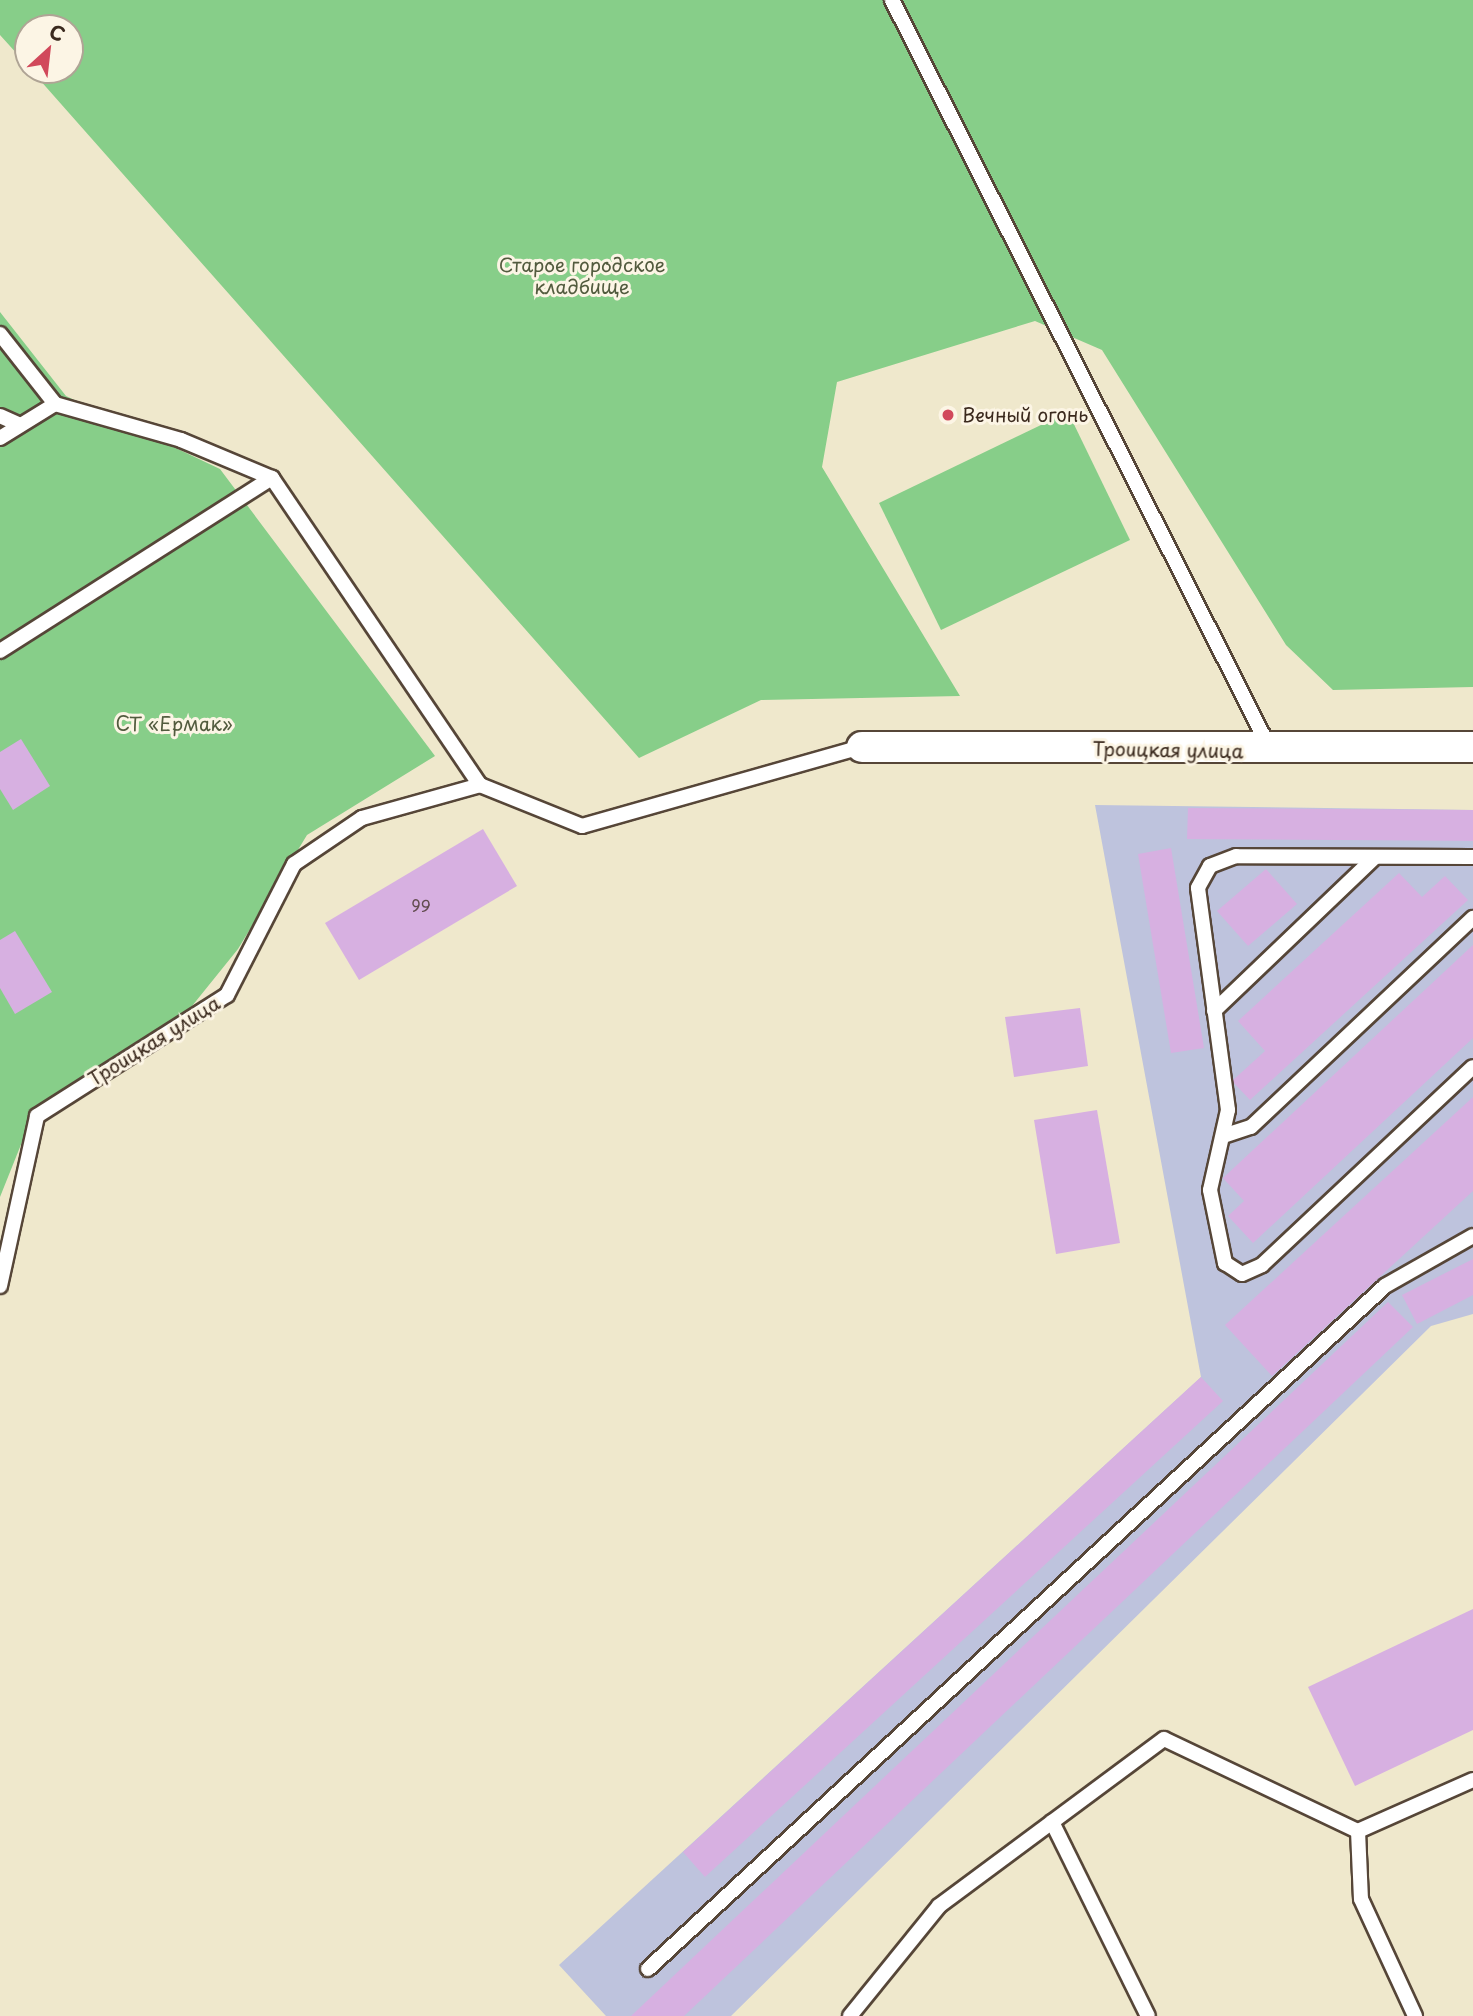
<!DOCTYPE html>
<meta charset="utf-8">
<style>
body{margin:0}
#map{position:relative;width:1473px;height:2016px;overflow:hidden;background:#efe8cc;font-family:"Playpen Sans",sans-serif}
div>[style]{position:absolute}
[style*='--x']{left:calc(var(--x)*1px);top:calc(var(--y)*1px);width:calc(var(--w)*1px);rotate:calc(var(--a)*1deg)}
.industrial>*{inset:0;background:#bec3dd}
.green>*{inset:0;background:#87ce89}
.building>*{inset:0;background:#d7b0e1}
.roads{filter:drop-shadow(2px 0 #564638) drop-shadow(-2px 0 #564638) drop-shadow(0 2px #564638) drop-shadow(0 -2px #564638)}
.lane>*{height:14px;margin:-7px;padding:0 7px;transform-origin:7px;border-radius:7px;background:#fff}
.street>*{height:30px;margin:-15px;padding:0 15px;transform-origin:15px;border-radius:15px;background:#fff}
.dots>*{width:19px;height:19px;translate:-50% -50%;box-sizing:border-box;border:4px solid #fcf5e5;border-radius:50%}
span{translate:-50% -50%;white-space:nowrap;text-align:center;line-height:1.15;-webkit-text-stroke:6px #fcf5e5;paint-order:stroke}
.number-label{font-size:16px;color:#624c4f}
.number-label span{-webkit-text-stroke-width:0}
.park-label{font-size:19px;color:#525b3e}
.poi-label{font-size:19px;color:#3b2a1e}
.left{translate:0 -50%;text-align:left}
.street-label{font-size:19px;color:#3b2a1e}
.north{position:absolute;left:14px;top:14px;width:70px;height:70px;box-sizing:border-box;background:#fcf5e5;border:2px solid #afa495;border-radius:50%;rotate:27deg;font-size:19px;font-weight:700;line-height:28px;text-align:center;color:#3b2a1e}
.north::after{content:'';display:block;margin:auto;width:24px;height:32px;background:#d1495b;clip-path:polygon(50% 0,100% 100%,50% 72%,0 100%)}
</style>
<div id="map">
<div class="industrial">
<i style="clip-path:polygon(1095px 805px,1473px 810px,1473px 1314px,1431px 1326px,731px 2016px,606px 2016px,559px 1965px,1201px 1377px)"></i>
</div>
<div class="green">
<i style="clip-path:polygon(0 0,1473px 0,1473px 687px,1333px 690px,1286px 645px,1102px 350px,1035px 321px,837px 382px,822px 467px,960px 696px,761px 700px,639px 758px,31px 70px,70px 70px,70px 28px,28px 28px,28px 66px,0 35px)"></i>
<i style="clip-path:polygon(0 312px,66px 396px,220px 469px,435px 756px,307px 835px,238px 949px,188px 1011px,28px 1127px,0 1197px)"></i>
<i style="clip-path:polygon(1068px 412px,1130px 540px,941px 630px,879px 503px)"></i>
</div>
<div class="building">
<i style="clip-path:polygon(21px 739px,50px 786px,13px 810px,0 789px,0 752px)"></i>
<i style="clip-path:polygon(1188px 808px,1473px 810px,1473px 841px,1187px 839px)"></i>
<i style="clip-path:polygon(483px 829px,517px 886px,359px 980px,325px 923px)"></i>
<i style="clip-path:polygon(1171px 848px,1204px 1048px,1171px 1053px,1138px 854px)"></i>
<i style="clip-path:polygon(1266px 869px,1297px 904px,1248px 946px,1217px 911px)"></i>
<i style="clip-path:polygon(1399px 873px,1422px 897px,1445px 876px,1468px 900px,1250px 1100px,1232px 1081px,1265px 1051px,1238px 1021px)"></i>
<i style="clip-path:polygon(15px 931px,52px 992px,15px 1014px,0 988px,0 940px)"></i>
<i style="clip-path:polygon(1473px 945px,1473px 1038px,1253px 1243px,1228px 1216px,1244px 1201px,1223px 1178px)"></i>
<i style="clip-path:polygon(1080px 1008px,1088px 1066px,1014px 1077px,1005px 1017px)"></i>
<i style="clip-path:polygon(1473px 1097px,1473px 1191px,1272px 1376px,1225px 1325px)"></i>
<i style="clip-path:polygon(1097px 1110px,1120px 1243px,1056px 1254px,1034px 1120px)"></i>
<i style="clip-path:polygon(1473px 1259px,1473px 1295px,1417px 1324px,1402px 1295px)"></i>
<i style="clip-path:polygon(1388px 1302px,1413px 1327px,684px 2016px,631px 2016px)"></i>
<i style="clip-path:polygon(1201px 1377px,1223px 1401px,705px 1877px,683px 1852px)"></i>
<i style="clip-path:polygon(1473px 1609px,1473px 1730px,1355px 1786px,1308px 1687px)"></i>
</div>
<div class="roads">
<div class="lane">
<i style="--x:892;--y:0;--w:837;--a:63.22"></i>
<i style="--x:0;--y:334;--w:89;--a:51.8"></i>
<i style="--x:55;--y:404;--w:131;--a:15.9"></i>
<i style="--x:181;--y:440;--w:99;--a:22.7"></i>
<i style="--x:272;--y:478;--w:371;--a:55.9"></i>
<i style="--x:480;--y:785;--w:110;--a:21.9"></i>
<i style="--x:582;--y:826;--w:291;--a:-15.8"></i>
<i style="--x:0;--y:416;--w:22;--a:24"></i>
<i style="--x:0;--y:438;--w:65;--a:-31.7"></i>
<i style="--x:0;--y:651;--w:322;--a:-32.5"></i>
<i style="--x:1473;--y:857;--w:237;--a:-179.8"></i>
<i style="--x:1236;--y:856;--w:28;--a:159"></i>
<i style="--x:1210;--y:866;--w:25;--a:119"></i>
<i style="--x:1198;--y:888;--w:224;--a:82.3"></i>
<i style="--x:1228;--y:1110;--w:82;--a:102.7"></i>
<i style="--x:1210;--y:1190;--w:75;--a:78.4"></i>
<i style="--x:1225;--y:1263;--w:20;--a:33"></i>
<i style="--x:1242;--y:1274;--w:22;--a:-24"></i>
<i style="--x:1262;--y:1265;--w:289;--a:-43.2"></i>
<i style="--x:1214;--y:1011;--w:223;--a:-43.7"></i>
<i style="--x:1226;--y:1135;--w:26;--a:-18"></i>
<i style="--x:1251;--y:1127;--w:305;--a:-43.3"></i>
<i style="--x:0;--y:1286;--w:174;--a:-77.7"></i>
<i style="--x:37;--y:1116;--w:225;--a:-32.5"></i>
<i style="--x:227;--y:995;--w:147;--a:-62.9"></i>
<i style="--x:294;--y:864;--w:82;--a:-34.1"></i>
<i style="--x:362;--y:818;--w:123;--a:-15.6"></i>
<i style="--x:1052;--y:1822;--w:216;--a:63.7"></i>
<i style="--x:1358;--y:1831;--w:68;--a:87.5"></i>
<i style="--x:1361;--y:1899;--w:129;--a:65.2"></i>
<i style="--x:648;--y:1969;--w:1005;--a:-42.82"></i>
<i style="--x:1385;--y:1286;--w:101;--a:-29.6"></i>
<i style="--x:850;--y:2016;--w:141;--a:-51"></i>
<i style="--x:939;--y:1906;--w:280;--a:-36.6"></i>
<i style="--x:1164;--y:1739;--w:215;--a:25.4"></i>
<i style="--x:1358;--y:1831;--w:126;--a:-23.9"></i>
</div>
<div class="street">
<i style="--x:862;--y:747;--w:611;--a:0"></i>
</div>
</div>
<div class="dots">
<i style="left:948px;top:415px;background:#d1495b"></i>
</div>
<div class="number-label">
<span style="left:421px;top:905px">99</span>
</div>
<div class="park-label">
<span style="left:582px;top:276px">Старое городское<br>кладбище</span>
<span style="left:174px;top:724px">СТ «Ермак»</span>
</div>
<div class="poi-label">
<span class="left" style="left:962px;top:415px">Вечный огонь</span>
</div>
<div class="street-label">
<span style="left:1168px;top:750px;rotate:1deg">Троицкая улица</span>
<span style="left:154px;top:1041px;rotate:-32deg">Троицкая улица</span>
</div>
<div class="north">С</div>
</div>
